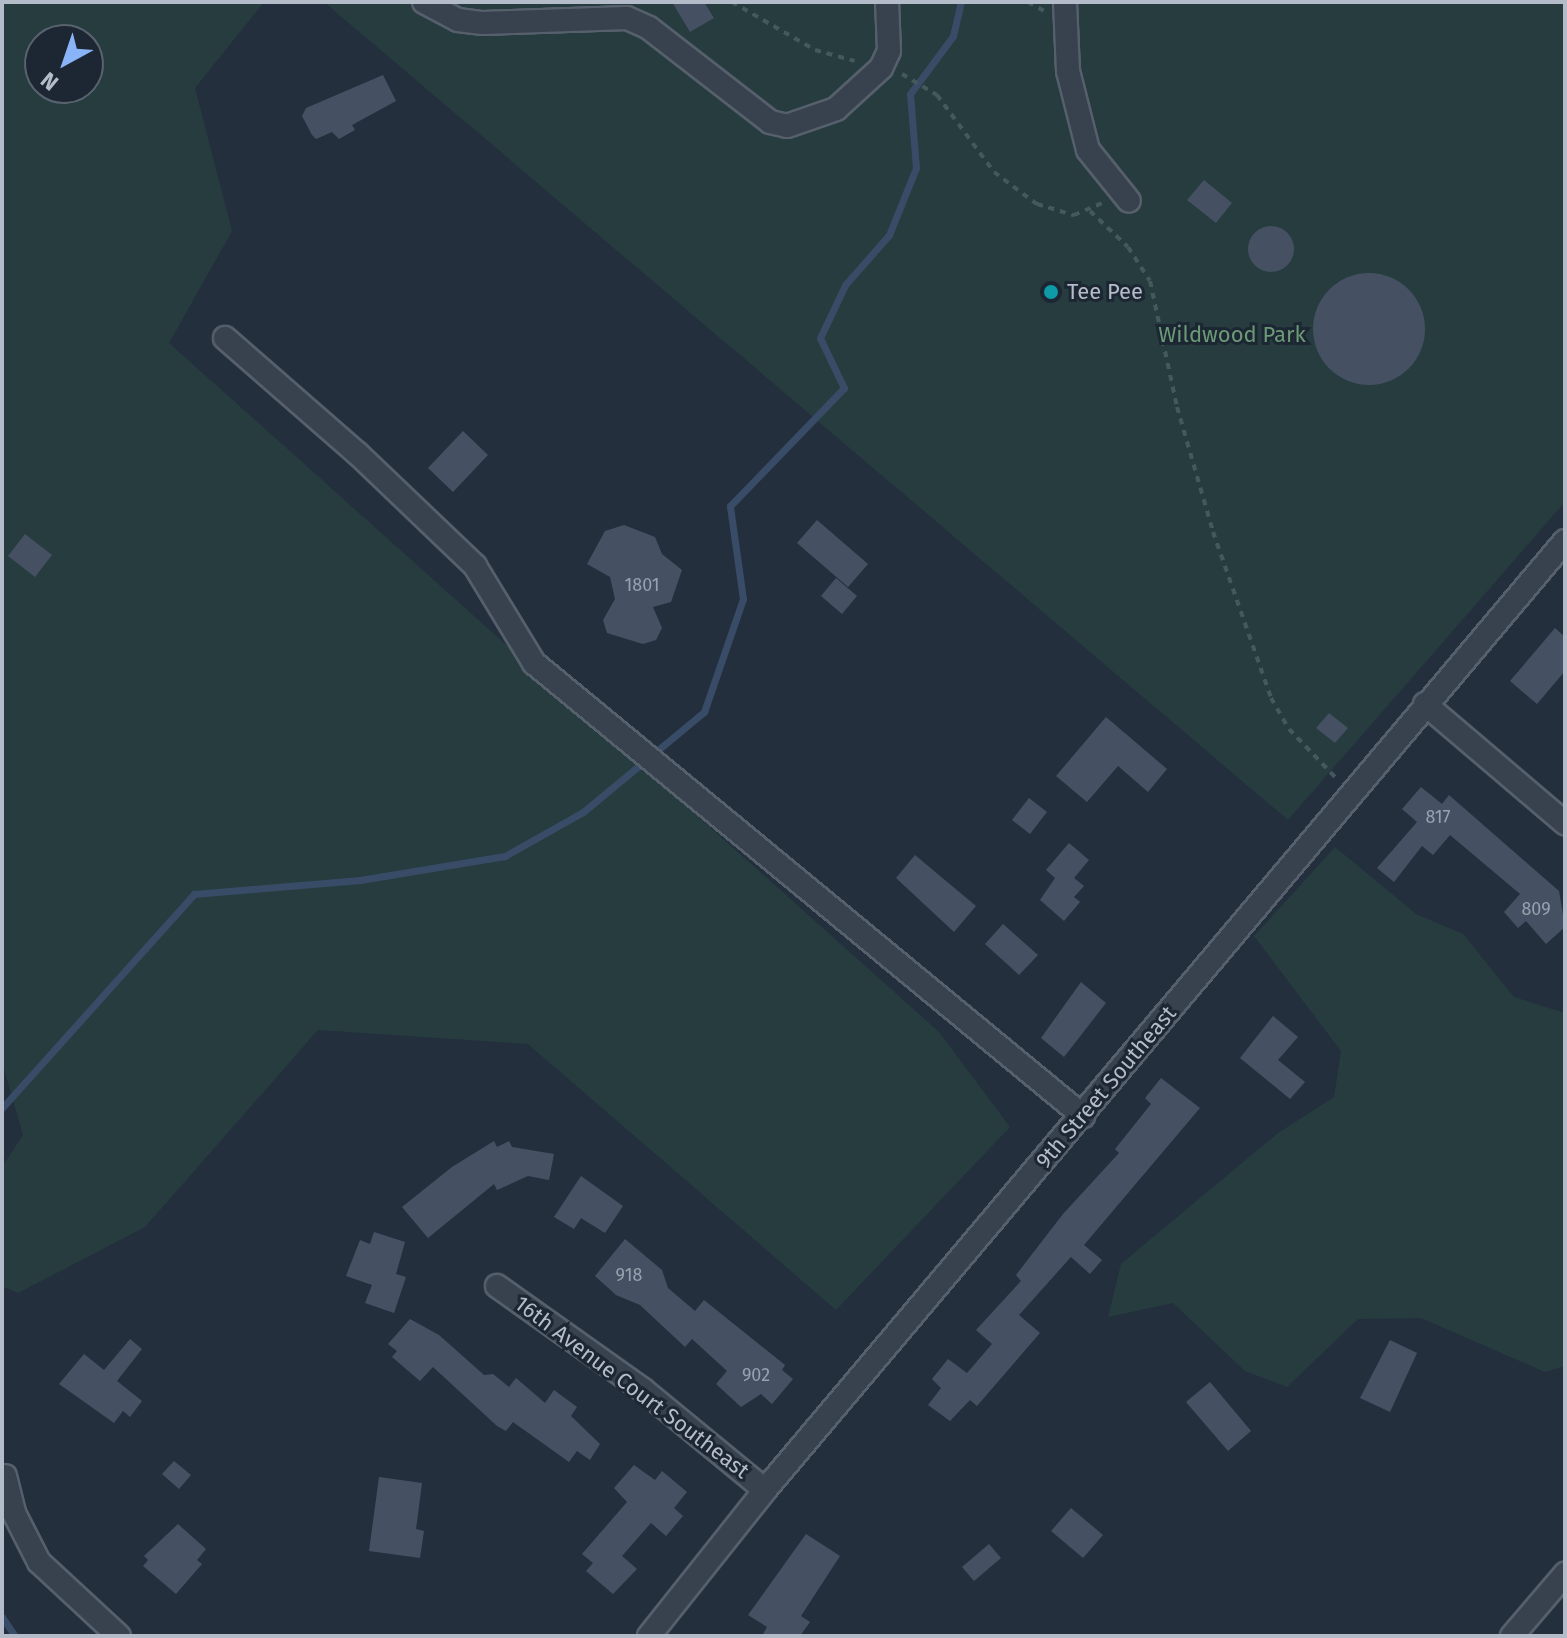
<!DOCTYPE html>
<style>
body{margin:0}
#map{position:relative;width:1567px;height:1638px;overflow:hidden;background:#242f3e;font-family:"Fira Sans",sans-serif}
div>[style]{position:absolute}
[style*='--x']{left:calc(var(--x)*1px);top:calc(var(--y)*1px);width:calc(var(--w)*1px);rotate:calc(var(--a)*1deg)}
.green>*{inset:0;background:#263c3f}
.stream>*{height:7px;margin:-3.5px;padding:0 3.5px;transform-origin:3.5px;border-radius:3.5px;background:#394c67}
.building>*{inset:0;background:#455162}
.round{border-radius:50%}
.path>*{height:4px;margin-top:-2px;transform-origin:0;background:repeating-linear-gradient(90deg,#44595c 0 6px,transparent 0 12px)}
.roads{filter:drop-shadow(2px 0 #565f6c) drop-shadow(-2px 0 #565f6c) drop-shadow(0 2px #565f6c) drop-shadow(0 -2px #565f6c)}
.minor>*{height:22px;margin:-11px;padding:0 11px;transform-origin:11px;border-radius:11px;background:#38414e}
.dots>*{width:22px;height:22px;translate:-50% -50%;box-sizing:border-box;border:4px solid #1d2633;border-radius:50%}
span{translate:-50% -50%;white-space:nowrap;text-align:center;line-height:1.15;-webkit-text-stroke:6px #1d2633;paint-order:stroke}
.number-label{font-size:18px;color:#98a1af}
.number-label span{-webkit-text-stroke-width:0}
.poi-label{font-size:22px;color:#b4bcc9}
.left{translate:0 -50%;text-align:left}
.park-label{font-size:22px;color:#6b9a76}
.street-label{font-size:22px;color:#b4bcc9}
.frame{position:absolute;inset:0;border:4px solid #b4bcc9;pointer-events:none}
.north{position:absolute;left:24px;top:24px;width:80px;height:80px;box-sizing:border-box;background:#1d2633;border:2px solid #59626f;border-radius:50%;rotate:220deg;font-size:22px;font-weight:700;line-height:32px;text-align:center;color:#b4bcc9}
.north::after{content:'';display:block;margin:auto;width:28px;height:36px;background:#8ab4f8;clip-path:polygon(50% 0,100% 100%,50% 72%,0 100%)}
</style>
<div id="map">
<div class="green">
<i style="clip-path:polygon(evenodd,2px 2px,264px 2px,195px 88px,232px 231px,169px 343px,939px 1032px,1010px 1127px,836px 1310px,528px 1044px,318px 1030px,145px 1227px,18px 1293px,2px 1286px,2px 1167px,23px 1135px,2px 1062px,2px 2px,40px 40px,88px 40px,88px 88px,40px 88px,40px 40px)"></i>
<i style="clip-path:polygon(324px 2px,1565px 2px,1565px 502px,1288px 820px)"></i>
<i style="clip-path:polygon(1335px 847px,1416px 914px,1463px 934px,1514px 997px,1565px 1013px,1565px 1366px,1545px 1372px,1421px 1318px,1358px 1319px,1287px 1387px,1245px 1371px,1173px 1303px,1108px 1317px,1121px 1264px,1278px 1133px,1334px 1097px,1341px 1051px,1254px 936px)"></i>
</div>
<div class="stream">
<i style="--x:2;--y:1108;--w:288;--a:-48.1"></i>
<i style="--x:194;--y:894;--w:167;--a:-4.8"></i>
<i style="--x:360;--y:880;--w:147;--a:-9.4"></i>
<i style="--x:505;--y:856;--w:90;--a:-29.4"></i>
<i style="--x:583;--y:812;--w:157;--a:-39.6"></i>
<i style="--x:704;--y:712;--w:120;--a:-71"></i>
<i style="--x:743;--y:599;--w:94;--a:-98"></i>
<i style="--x:730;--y:506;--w:164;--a:-46"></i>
<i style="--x:844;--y:388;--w:55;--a:-115.6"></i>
<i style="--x:820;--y:338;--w:59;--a:-64.7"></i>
<i style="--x:845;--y:285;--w:67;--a:-48.7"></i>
<i style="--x:889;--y:235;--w:72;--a:-68.1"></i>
<i style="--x:916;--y:168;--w:74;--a:-94.6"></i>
<i style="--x:910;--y:94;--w:72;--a:-53.4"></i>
<i style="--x:953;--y:36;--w:35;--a:-77"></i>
<i style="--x:2;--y:1617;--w:23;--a:56"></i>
</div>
<div class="building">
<i style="clip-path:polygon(672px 2px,704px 2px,714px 18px,690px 32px)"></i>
<i style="clip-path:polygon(383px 75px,396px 101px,352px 125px,355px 130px,339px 139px,332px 132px,316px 139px,312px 135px,302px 116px,306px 108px)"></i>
<i style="clip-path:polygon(1204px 180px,1232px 203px,1216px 223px,1187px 200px)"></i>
<i class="round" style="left:1248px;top:226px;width:46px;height:46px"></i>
<i class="round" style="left:1313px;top:273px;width:112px;height:112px"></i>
<i class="round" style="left:1042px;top:282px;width:18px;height:18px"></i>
<i style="clip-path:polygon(463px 431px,488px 455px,453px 492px,428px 468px)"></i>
<i style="clip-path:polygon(817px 520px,868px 564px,848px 587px,797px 543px)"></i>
<i style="clip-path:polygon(624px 525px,655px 537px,662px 554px,682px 570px,671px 602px,653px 607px,662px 628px,656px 640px,643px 644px,607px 633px,603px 620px,615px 599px,610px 577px,587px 564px,605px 531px)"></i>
<i style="clip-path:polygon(25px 534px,52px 555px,35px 577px,8px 556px)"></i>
<i style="clip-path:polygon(836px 578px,857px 596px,842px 614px,821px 596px)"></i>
<i style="clip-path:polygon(1555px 628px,1565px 637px,1565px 671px,1537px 704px,1510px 681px)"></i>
<i style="clip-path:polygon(1329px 713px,1348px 728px,1335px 743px,1316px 728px)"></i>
<i style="clip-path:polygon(1106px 717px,1167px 769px,1148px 792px,1118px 766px,1087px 802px,1056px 776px)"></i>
<i style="clip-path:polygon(1421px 787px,1442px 804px,1449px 795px,1559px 891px,1565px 927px,1546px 944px,1526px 921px,1518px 928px,1504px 912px,1520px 894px,1450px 835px,1433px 855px,1422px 846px,1394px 882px,1377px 868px,1417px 822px,1402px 809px)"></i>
<i style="clip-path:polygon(1029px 798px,1047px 812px,1030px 834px,1012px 820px)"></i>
<i style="clip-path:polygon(1069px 843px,1089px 860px,1074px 878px,1084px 886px,1074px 897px,1080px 902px,1064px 921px,1040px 900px,1055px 878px,1046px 870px)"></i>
<i style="clip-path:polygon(915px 855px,976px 906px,954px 932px,896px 878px)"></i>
<i style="clip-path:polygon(1003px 924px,1038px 955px,1019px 975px,985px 944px)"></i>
<i style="clip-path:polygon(1081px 982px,1106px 1003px,1064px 1057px,1041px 1038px)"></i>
<i style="clip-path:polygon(1273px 1016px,1298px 1037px,1278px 1060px,1305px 1082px,1290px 1099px,1240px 1058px)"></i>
<i style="clip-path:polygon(1161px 1078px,1200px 1108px,1084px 1245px,1102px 1260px,1090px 1274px,1071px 1257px,1019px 1315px,1040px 1333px,977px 1406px,970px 1400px,950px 1421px,928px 1405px,941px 1388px,932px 1379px,948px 1359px,967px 1373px,992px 1344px,976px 1330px,1021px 1281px,1016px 1275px,1063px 1214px,1119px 1153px,1115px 1149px,1151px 1104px,1145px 1098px)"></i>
<i style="clip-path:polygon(494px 1141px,497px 1147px,509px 1141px,512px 1147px,554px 1154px,549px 1180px,528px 1176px,497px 1190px,494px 1184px,428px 1238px,402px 1207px,452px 1167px)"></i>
<i style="clip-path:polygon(581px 1176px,623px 1206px,605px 1233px,581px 1218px,574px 1229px,554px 1217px)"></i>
<i style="clip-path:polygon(374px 1232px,405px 1242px,396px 1274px,406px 1277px,394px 1313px,365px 1303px,372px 1285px,346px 1276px,360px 1240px,370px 1244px)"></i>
<i style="clip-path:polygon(625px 1239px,662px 1270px,668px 1288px,695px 1311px,704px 1300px,785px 1365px,782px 1370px,793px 1379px,772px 1404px,761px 1394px,741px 1407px,716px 1384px,727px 1371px,692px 1339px,685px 1347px,640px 1305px,616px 1295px,595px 1276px)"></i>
<i style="clip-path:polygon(410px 1319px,439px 1335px,484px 1375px,493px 1374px,509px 1387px,516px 1378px,545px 1403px,554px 1390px,577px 1407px,571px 1416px,600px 1444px,590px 1460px,577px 1451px,569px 1462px,513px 1422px,506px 1431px,497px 1426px,433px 1367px,420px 1381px,392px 1357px,397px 1351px,388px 1344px)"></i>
<i style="clip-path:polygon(130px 1339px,142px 1349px,117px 1381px,142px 1401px,130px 1417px,123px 1411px,114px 1423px,59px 1384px,84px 1354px,104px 1370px)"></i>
<i style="clip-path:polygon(1390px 1340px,1417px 1353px,1390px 1412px,1360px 1398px)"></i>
<i style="clip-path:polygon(1210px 1382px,1251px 1431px,1228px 1451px,1186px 1402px)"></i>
<i style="clip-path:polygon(174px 1461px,191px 1475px,179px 1489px,162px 1474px)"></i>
<i style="clip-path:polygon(634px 1465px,655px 1480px,662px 1471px,687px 1492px,674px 1508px,683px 1516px,666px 1536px,651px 1523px,622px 1556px,637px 1569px,613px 1594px,586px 1571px,593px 1563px,582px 1554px,627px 1502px,614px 1488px)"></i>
<i style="clip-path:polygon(379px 1477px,422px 1483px,416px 1529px,424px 1531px,420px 1558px,369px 1551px)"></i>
<i style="clip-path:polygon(1071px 1508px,1103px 1535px,1083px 1558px,1051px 1531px)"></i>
<i style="clip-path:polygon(178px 1524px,206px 1549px,197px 1560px,202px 1564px,176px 1594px,143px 1566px,148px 1560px,144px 1556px)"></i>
<i style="clip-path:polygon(806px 1534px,840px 1556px,801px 1616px,810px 1622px,800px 1636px,762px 1636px,767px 1627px,748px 1615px)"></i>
<i style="clip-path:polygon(989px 1544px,1001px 1558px,974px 1581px,962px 1567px)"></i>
</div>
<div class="path">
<i style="--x:732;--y:2;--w:96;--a:30"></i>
<i style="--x:815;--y:50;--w:41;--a:15.4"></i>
<i style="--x:1028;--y:2;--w:18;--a:29"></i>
<i style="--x:902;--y:74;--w:41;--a:31"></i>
<i style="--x:937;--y:95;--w:96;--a:53.5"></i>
<i style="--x:994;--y:172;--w:54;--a:36.7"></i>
<i style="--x:1037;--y:204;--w:39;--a:17"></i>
<i style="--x:1074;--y:215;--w:33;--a:-23"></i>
<i style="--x:1090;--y:211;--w:52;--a:43.5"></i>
<i style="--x:1128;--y:247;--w:40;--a:57.1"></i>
<i style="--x:1150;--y:281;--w:129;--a:77.9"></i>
<i style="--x:1177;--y:407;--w:130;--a:73.9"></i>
<i style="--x:1213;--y:532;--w:176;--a:70.7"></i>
<i style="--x:1271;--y:698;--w:36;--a:60"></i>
<i style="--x:1289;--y:729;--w:69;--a:46.2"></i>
</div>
<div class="roads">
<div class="minor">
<i style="--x:424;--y:2;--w:38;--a:28"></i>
<i style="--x:458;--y:20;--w:25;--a:7"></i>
<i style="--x:483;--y:23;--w:144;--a:-2"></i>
<i style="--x:627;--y:18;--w:24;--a:24"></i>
<i style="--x:649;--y:28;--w:153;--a:37.8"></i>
<i style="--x:770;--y:122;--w:17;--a:13"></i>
<i style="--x:787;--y:126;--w:52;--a:-19.1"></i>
<i style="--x:836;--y:109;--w:61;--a:-42.3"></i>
<i style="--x:881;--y:68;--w:19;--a:-65"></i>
<i style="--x:889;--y:51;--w:49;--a:-92.3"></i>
<i style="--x:1065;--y:2;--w:69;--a:87.5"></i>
<i style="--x:1068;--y:71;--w:81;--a:75.8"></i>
<i style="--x:1088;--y:150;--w:65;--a:51.2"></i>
<i style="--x:225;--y:338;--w:176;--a:41.1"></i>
<i style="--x:358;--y:454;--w:162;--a:43.7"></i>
<i style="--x:475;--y:566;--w:114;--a:58.7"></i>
<i style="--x:534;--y:663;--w:712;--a:39.53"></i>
<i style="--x:1425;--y:704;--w:184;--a:40.4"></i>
<i style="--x:497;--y:1286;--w:178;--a:35.4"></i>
<i style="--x:642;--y:1389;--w:159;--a:39.4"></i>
<i style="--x:5;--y:1476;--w:38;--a:76"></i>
<i style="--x:14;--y:1513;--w:55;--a:63"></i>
<i style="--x:39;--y:1562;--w:109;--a:42.8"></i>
<i style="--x:649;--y:1636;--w:186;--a:-51.5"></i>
<i style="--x:765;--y:1490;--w:1241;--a:-49.87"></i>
<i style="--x:1512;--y:1636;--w:82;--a:-49.5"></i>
</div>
</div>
<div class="dots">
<i style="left:1051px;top:292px;background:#0f9aa8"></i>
</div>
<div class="number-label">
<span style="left:642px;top:585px">1801</span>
<span style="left:1438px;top:817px">817</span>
<span style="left:1536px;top:909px">809</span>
<span style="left:629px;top:1275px">918</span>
<span style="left:756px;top:1375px">902</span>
</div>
<div class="poi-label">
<span class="left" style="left:1067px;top:292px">Tee Pee</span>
</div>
<div class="park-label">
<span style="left:1232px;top:335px">Wildwood Park</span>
</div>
<div class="street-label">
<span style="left:1106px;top:1087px;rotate:-50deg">9th Street Southeast</span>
<span style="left:632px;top:1387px;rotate:37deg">16th Avenue Court Southeast</span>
</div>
<div class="frame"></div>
<div class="north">N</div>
</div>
